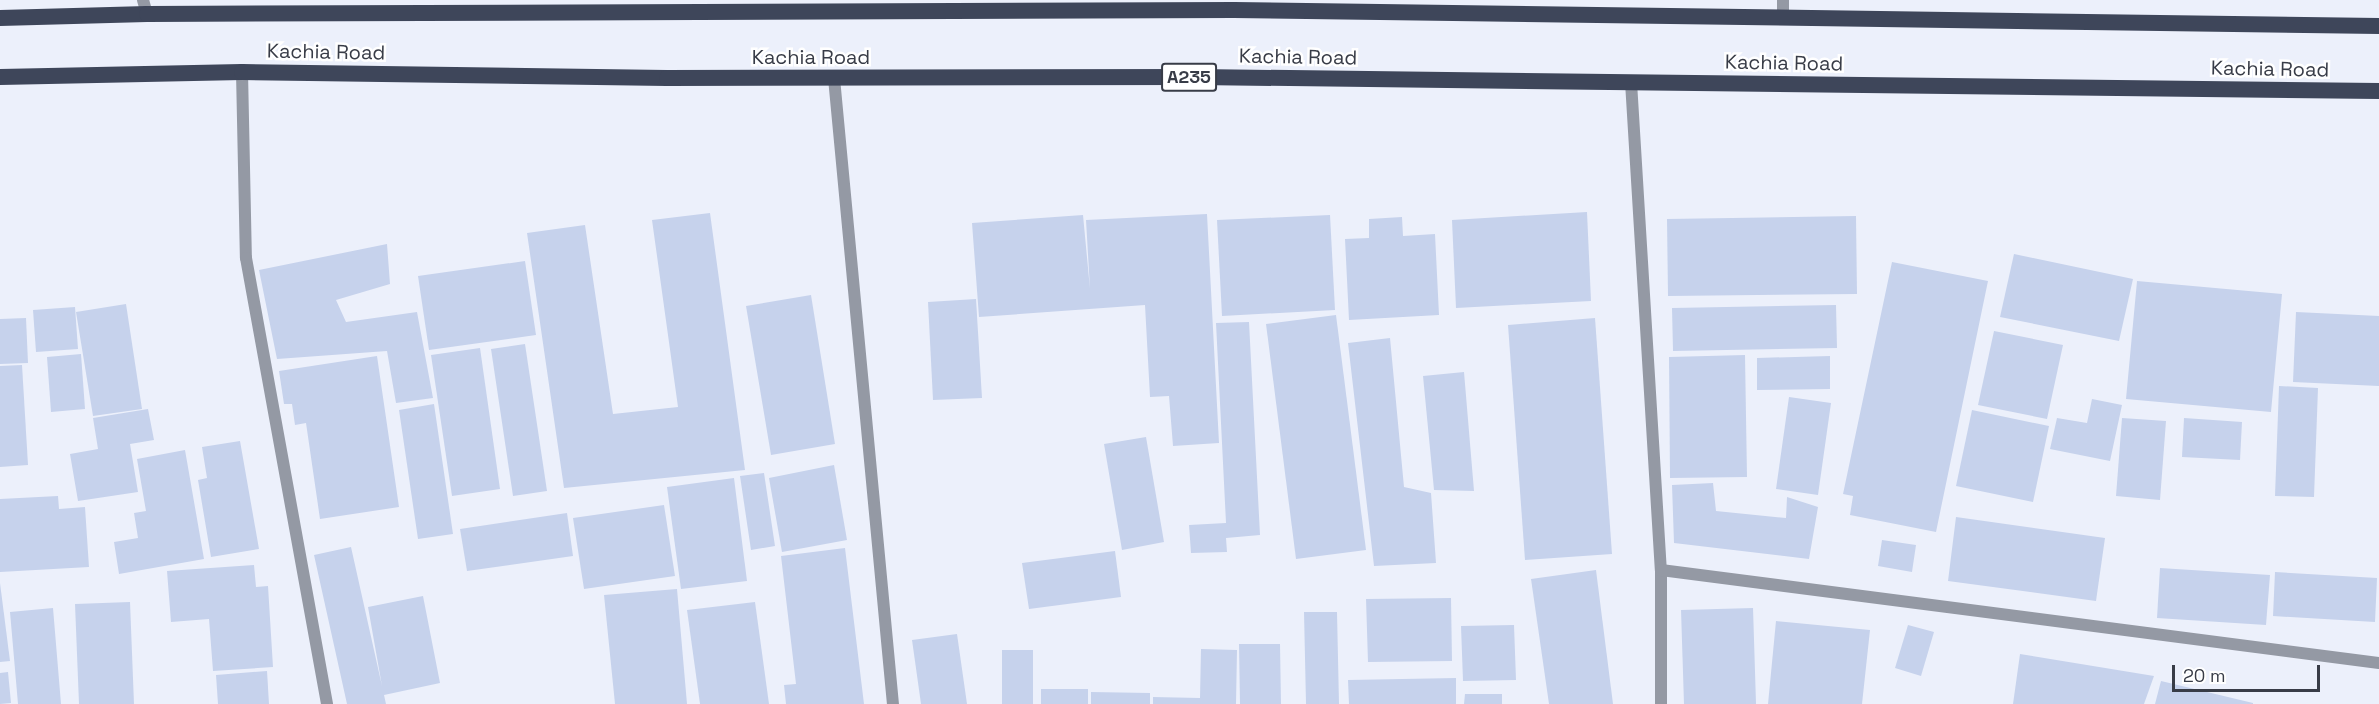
<!DOCTYPE html>
<style>
body{margin:0}
#map{position:relative;width:2379px;height:704px;overflow:hidden;background:#ecf0fb;font-family:"Space Grotesk",sans-serif}
div>[style]{position:absolute}
[style*='--x']{left:calc(var(--x)*1px);top:calc(var(--y)*1px);width:calc(var(--w)*1px);rotate:calc(var(--a)*1deg)}
.building>*{inset:0;background:#c6d2ec}
.minor>*{height:12px;margin:-6px;padding:0 6px;transform-origin:6px;border-radius:6px;background:#9499a4}
.tertiary>*{height:12px;margin:-6px;padding:0 6px;transform-origin:6px;border-radius:6px;background:#9499a4}
.trunk>*{height:16px;margin:-8px;padding:0 8px;transform-origin:8px;border-radius:8px;background:#3e465a}
span{translate:-50% -50%;white-space:nowrap;text-align:center;line-height:1.15;-webkit-text-stroke:5px #fff;paint-order:stroke}
.shield-label span{padding:2px 4px;background:#fff;border:2px solid;border-radius:4px;-webkit-text-stroke-width:0}
.shield-label{font-size:18px;color:#383c47;font-weight:700}
.street-label{font-size:20px;color:#383c47}
.scale{position:absolute;left:2172px;top:665px;width:148px;height:27px;box-sizing:border-box;border:3px solid #383c47;border-top:0;padding-left:8px;font-size:18px;line-height:21px;white-space:nowrap;color:#383c47;-webkit-text-stroke:4px #fff;paint-order:stroke}
</style>
<div id="map">
<div class="building">
<i style="clip-path:polygon(1587px 212px,1591px 301px,1456px 308px,1452px 220px)"></i>
<i style="clip-path:polygon(710px 213px,745px 470px,564px 488px,527px 233px,585px 225px,613px 414px,678px 407px,652px 220px)"></i>
<i style="clip-path:polygon(1207px 214px,1219px 443px,1173px 446px,1169px 396px,1150px 397px,1145px 305px,979px 317px,972px 223px,1083px 215px,1090px 289px,1086px 220px)"></i>
<i style="clip-path:polygon(1330px 215px,1335px 310px,1222px 316px,1217px 220px)"></i>
<i style="clip-path:polygon(1856px 216px,1857px 294px,1668px 296px,1667px 219px)"></i>
<i style="clip-path:polygon(1402px 217px,1403px 236px,1435px 234px,1439px 315px,1349px 320px,1345px 239px,1369px 238px,1369px 219px)"></i>
<i style="clip-path:polygon(387px 244px,390px 284px,336px 300px,346px 322px,417px 312px,433px 398px,396px 403px,387px 351px,277px 359px,259px 270px)"></i>
<i style="clip-path:polygon(2014px 254px,2133px 279px,2119px 341px,2000px 317px)"></i>
<i style="clip-path:polygon(525px 261px,536px 335px,429px 350px,418px 276px)"></i>
<i style="clip-path:polygon(1892px 262px,1988px 281px,1936px 532px,1850px 515px,1853px 496px,1843px 494px)"></i>
<i style="clip-path:polygon(2137px 281px,2282px 294px,2271px 412px,2126px 399px)"></i>
<i style="clip-path:polygon(811px 295px,835px 444px,771px 455px,746px 306px)"></i>
<i style="clip-path:polygon(976px 299px,982px 398px,933px 400px,928px 302px)"></i>
<i style="clip-path:polygon(126px 304px,142px 409px,93px 416px,76px 312px)"></i>
<i style="clip-path:polygon(1836px 305px,1837px 348px,1673px 351px,1672px 308px)"></i>
<i style="clip-path:polygon(75px 307px,78px 349px,36px 352px,33px 310px)"></i>
<i style="clip-path:polygon(2296px 312px,2379px 316px,2379px 386px,2293px 382px)"></i>
<i style="clip-path:polygon(1336px 315px,1366px 550px,1296px 559px,1266px 324px)"></i>
<i style="clip-path:polygon(26px 318px,28px 363px,0 364px,0 319px)"></i>
<i style="clip-path:polygon(1595px 318px,1612px 554px,1525px 560px,1508px 325px)"></i>
<i style="clip-path:polygon(1249px 322px,1260px 535px,1226px 538px,1227px 552px,1191px 553px,1189px 525px,1226px 523px,1216px 323px)"></i>
<i style="clip-path:polygon(1994px 331px,2063px 345px,2047px 419px,1978px 405px)"></i>
<i style="clip-path:polygon(1390px 338px,1404px 487px,1431px 493px,1436px 563px,1374px 566px,1348px 343px)"></i>
<i style="clip-path:polygon(525px 344px,547px 491px,513px 496px,491px 349px)"></i>
<i style="clip-path:polygon(480px 348px,500px 489px,452px 496px,431px 355px)"></i>
<i style="clip-path:polygon(81px 354px,85px 409px,51px 412px,47px 357px)"></i>
<i style="clip-path:polygon(1745px 355px,1747px 477px,1670px 478px,1669px 357px)"></i>
<i style="clip-path:polygon(377px 356px,399px 507px,320px 519px,306px 423px,295px 425px,292px 404px,284px 404px,279px 371px)"></i>
<i style="clip-path:polygon(1830px 356px,1830px 389px,1757px 390px,1757px 358px)"></i>
<i style="clip-path:polygon(22px 365px,28px 465px,0 467px,0 366px)"></i>
<i style="clip-path:polygon(1464px 372px,1474px 491px,1434px 490px,1423px 376px)"></i>
<i style="clip-path:polygon(2279px 386px,2318px 388px,2314px 497px,2275px 496px)"></i>
<i style="clip-path:polygon(1789px 397px,1831px 403px,1818px 495px,1776px 489px)"></i>
<i style="clip-path:polygon(2092px 399px,2122px 405px,2110px 461px,2050px 449px,2057px 418px,2087px 423px)"></i>
<i style="clip-path:polygon(434px 404px,453px 534px,418px 539px,399px 410px)"></i>
<i style="clip-path:polygon(148px 409px,154px 440px,130px 444px,138px 492px,78px 501px,70px 454px,98px 449px,93px 418px)"></i>
<i style="clip-path:polygon(1972px 410px,2049px 426px,2033px 502px,1956px 486px)"></i>
<i style="clip-path:polygon(2122px 418px,2166px 421px,2160px 500px,2116px 496px)"></i>
<i style="clip-path:polygon(2184px 418px,2242px 422px,2240px 460px,2182px 457px)"></i>
<i style="clip-path:polygon(1146px 437px,1164px 542px,1122px 550px,1104px 444px)"></i>
<i style="clip-path:polygon(240px 441px,259px 549px,211px 557px,198px 480px,207px 478px,202px 447px)"></i>
<i style="clip-path:polygon(185px 450px,204px 559px,119px 574px,114px 542px,138px 538px,134px 513px,146px 511px,137px 459px)"></i>
<i style="clip-path:polygon(834px 465px,847px 540px,782px 552px,769px 478px)"></i>
<i style="clip-path:polygon(764px 473px,775px 546px,751px 550px,740px 476px)"></i>
<i style="clip-path:polygon(734px 478px,747px 581px,681px 589px,667px 487px)"></i>
<i style="clip-path:polygon(1713px 483px,1716px 511px,1786px 518px,1787px 497px,1818px 507px,1809px 559px,1674px 543px,1672px 485px)"></i>
<i style="clip-path:polygon(58px 496px,59px 509px,85px 507px,89px 567px,0 572px,0 499px)"></i>
<i style="clip-path:polygon(664px 505px,675px 576px,584px 589px,573px 518px)"></i>
<i style="clip-path:polygon(567px 513px,573px 556px,467px 571px,460px 529px)"></i>
<i style="clip-path:polygon(1956px 517px,2105px 538px,2096px 601px,1948px 581px)"></i>
<i style="clip-path:polygon(1882px 540px,1916px 545px,1912px 572px,1878px 566px)"></i>
<i style="clip-path:polygon(351px 547px,382px 686px,368px 607px,423px 596px,440px 683px,384px 695px,386px 704px,347px 704px,314px 555px)"></i>
<i style="clip-path:polygon(845px 548px,864px 704px,786px 704px,784px 685px,796px 684px,781px 556px)"></i>
<i style="clip-path:polygon(1115px 551px,1121px 597px,1029px 609px,1022px 563px)"></i>
<i style="clip-path:polygon(254px 565px,256px 587px,268px 586px,273px 667px,213px 671px,209px 619px,171px 622px,167px 571px)"></i>
<i style="clip-path:polygon(2160px 568px,2270px 575px,2266px 625px,2157px 618px)"></i>
<i style="clip-path:polygon(1596px 570px,1613px 704px,1549px 704px,1531px 579px)"></i>
<i style="clip-path:polygon(2275px 572px,2377px 578px,2375px 622px,2273px 616px)"></i>
<i style="clip-path:polygon(0 583px,10px 661px,0 662px)"></i>
<i style="clip-path:polygon(677px 589px,687px 704px,615px 704px,604px 595px)"></i>
<i style="clip-path:polygon(1451px 598px,1452px 661px,1368px 662px,1366px 599px)"></i>
<i style="clip-path:polygon(130px 602px,134px 704px,79px 704px,75px 604px)"></i>
<i style="clip-path:polygon(755px 602px,769px 704px,700px 704px,687px 610px)"></i>
<i style="clip-path:polygon(53px 608px,61px 704px,18px 704px,10px 612px)"></i>
<i style="clip-path:polygon(1753px 608px,1756px 704px,1684px 704px,1681px 610px)"></i>
<i style="clip-path:polygon(1304px 612px,1337px 612px,1339px 704px,1306px 704px)"></i>
<i style="clip-path:polygon(1776px 621px,1870px 630px,1862px 704px,1768px 704px)"></i>
<i style="clip-path:polygon(1514px 625px,1516px 680px,1463px 681px,1461px 626px)"></i>
<i style="clip-path:polygon(1908px 625px,1934px 632px,1921px 676px,1895px 668px)"></i>
<i style="clip-path:polygon(957px 634px,967px 704px,921px 704px,912px 640px)"></i>
<i style="clip-path:polygon(1239px 644px,1280px 644px,1281px 704px,1240px 704px)"></i>
<i style="clip-path:polygon(1201px 649px,1237px 650px,1236px 704px,1153px 704px,1153px 697px,1200px 698px)"></i>
<i style="clip-path:polygon(1002px 650px,1033px 650px,1033px 704px,1002px 704px)"></i>
<i style="clip-path:polygon(2020px 654px,2154px 676px,2144px 704px,2013px 704px)"></i>
<i style="clip-path:polygon(267px 671px,269px 704px,218px 704px,216px 675px)"></i>
<i style="clip-path:polygon(8px 672px,11px 703px,0 704px,0 673px)"></i>
<i style="clip-path:polygon(1456px 678px,1456px 704px,1349px 704px,1348px 680px)"></i>
<i style="clip-path:polygon(2161px 681px,2253px 703px,2253px 704px,2155px 704px)"></i>
<i style="clip-path:polygon(1041px 689px,1088px 689px,1088px 704px,1041px 704px)"></i>
<i style="clip-path:polygon(1091px 692px,1150px 693px,1150px 704px,1091px 704px)"></i>
<i style="clip-path:polygon(1465px 694px,1502px 694px,1502px 704px,1464px 704px)"></i>
</div>
<div class="minor">
<i style="--x:1783;--y:0;--w:18;--a:90"></i>
<i style="--x:242;--y:72;--w:186;--a:88.8"></i>
<i style="--x:246;--y:258;--w:453;--a:79.7"></i>
<i style="--x:834;--y:78;--w:629;--a:84.62"></i>
<i style="--x:1631;--y:82;--w:489;--a:86.5"></i>
<i style="--x:1661;--y:570;--w:134;--a:90"></i>
<i style="--x:1661;--y:570;--w:724;--a:7.38"></i>
</div>
<div class="tertiary">
<i style="--x:143;--y:0;--w:15;--a:74"></i>
</div>
<div class="trunk">
<i style="--x:0;--y:18;--w:147;--a:-1.6"></i>
<i style="--x:147;--y:14;--w:1087;--a:-0.21"></i>
<i style="--x:1234;--y:10;--w:1145;--a:0.8"></i>
<i style="--x:0;--y:77;--w:242;--a:-1.2"></i>
<i style="--x:242;--y:72;--w:425;--a:0.8"></i>
<i style="--x:667;--y:78;--w:530;--a:-0.11"></i>
<i style="--x:1197;--y:77;--w:1182;--a:0.68"></i>
</div>
<div class="shield-label">
<span style="left:1189px;top:77px">A235</span>
</div>
<div class="street-label">
<span style="left:326px;top:52px;rotate:1deg">Kachia Road</span>
<span style="left:811px;top:57px">Kachia Road</span>
<span style="left:1298px;top:57px;rotate:1deg">Kachia Road</span>
<span style="left:1784px;top:63px;rotate:1deg">Kachia Road</span>
<span style="left:2270px;top:69px;rotate:1deg">Kachia Road</span>
</div>
<div class="scale">20 m</div>
</div>
